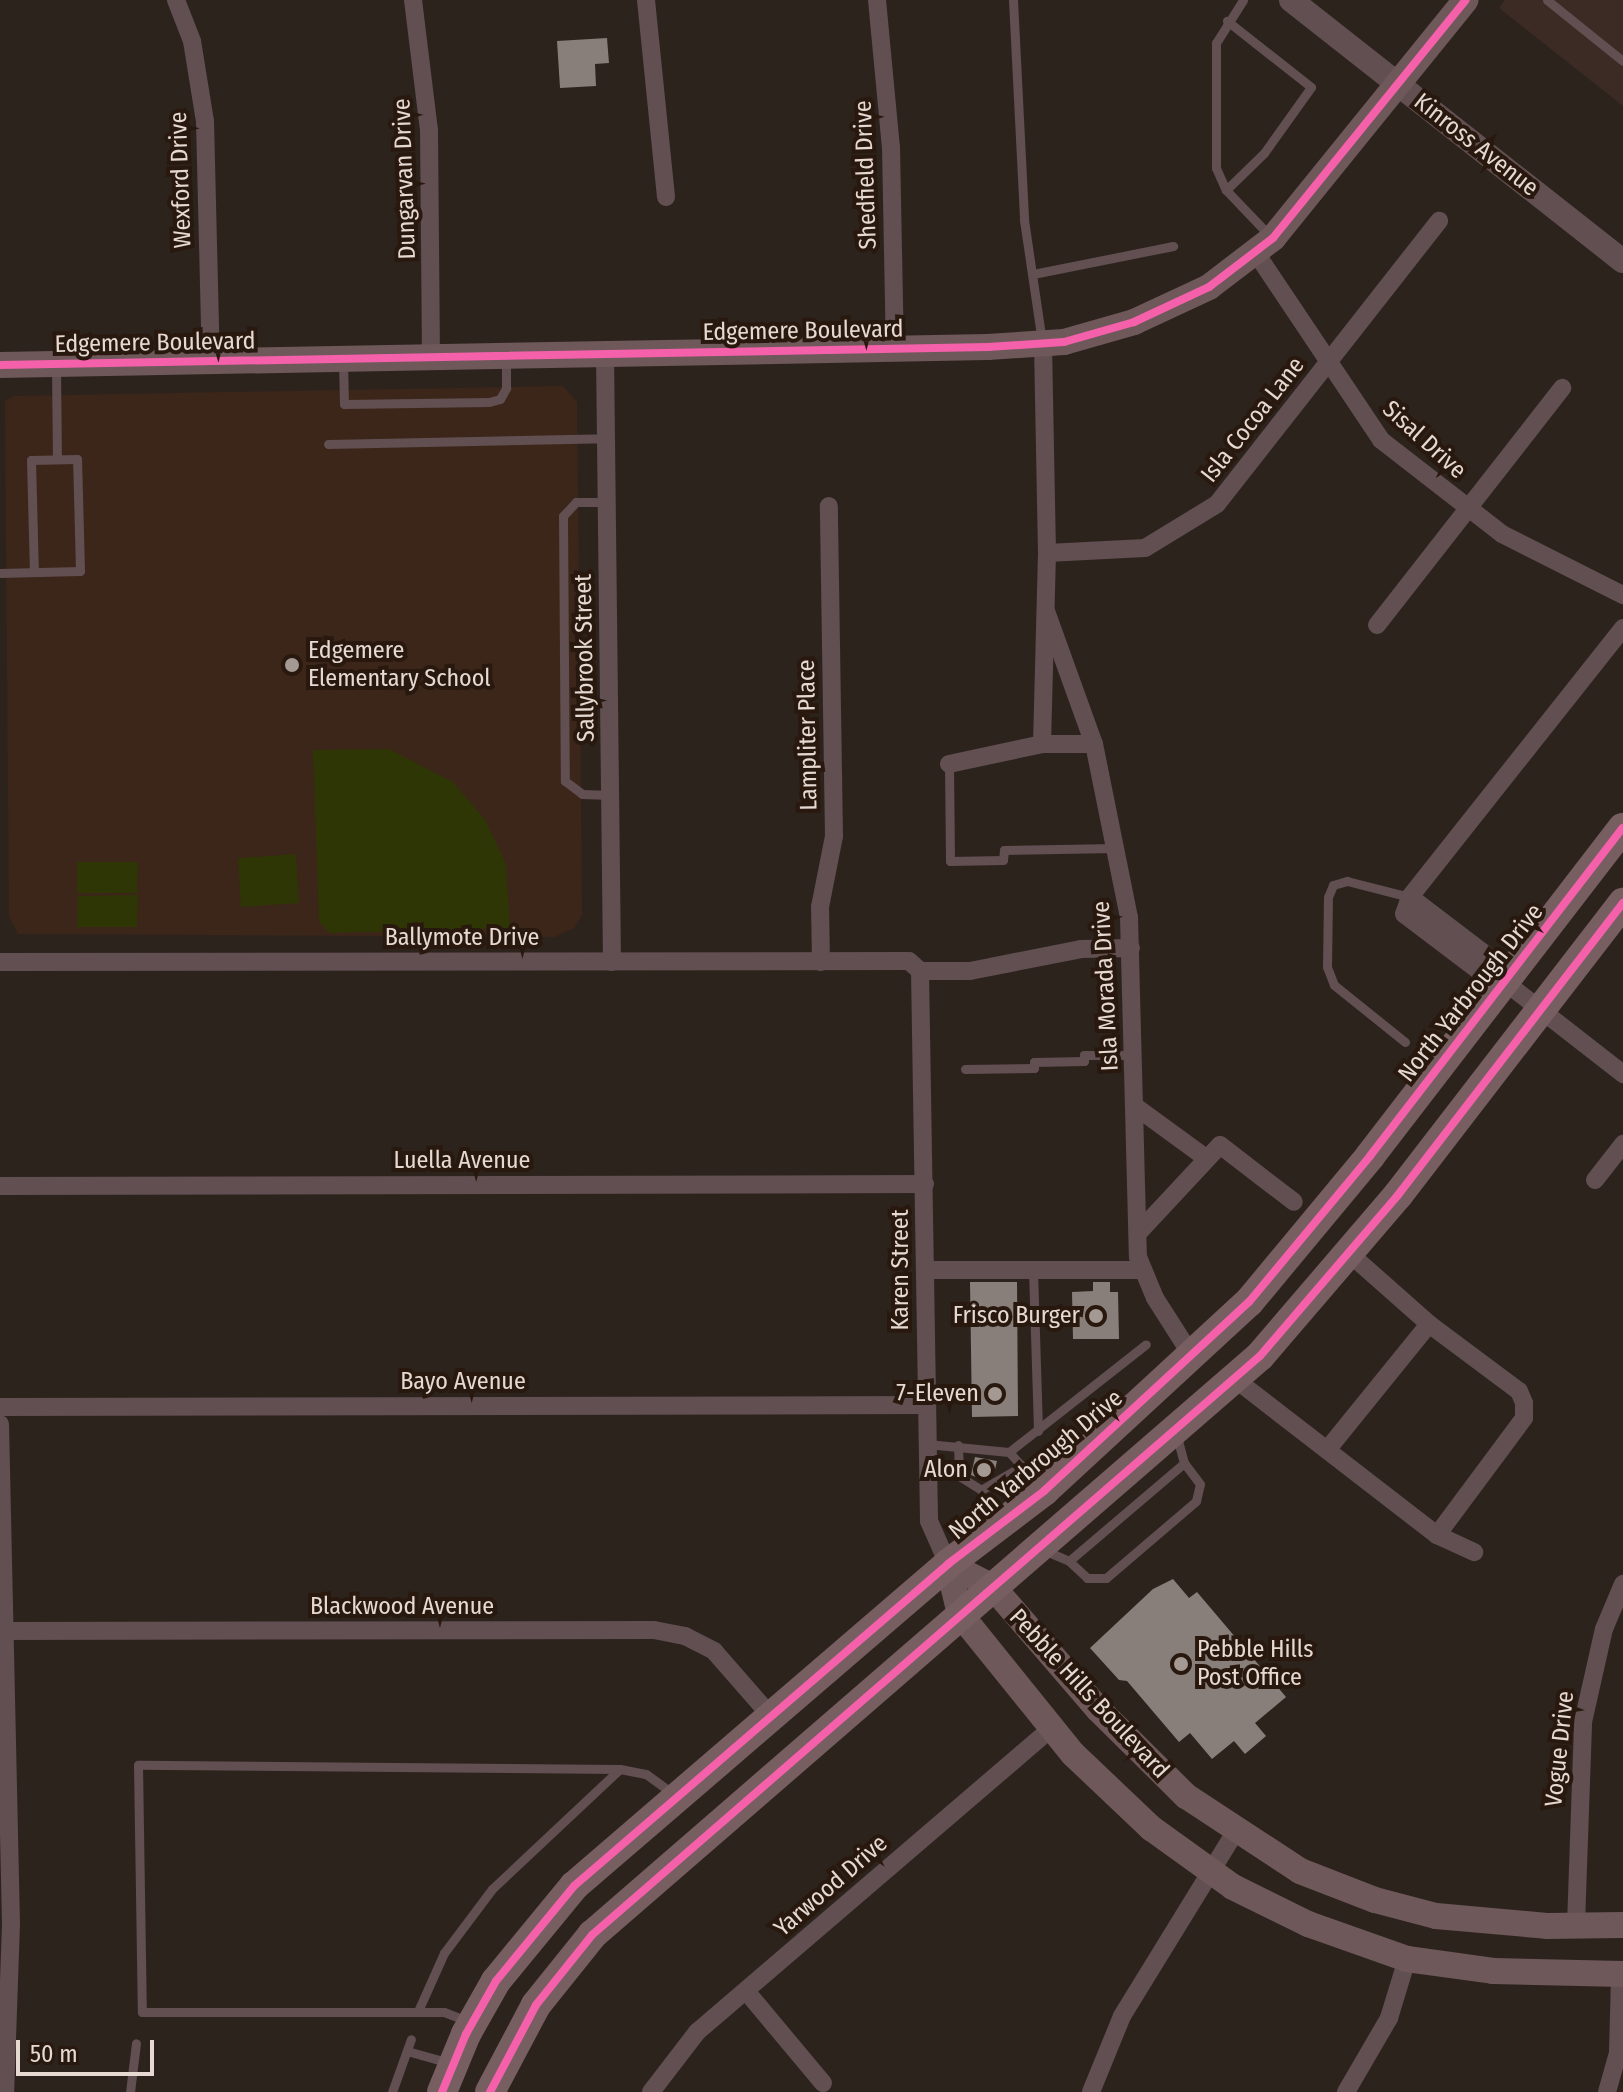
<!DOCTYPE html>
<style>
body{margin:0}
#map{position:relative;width:1623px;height:2092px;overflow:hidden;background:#2d231d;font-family:"Fira Sans Condensed",sans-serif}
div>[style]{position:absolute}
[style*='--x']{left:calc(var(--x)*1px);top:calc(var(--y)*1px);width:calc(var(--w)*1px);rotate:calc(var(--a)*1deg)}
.commercial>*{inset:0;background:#3b2b24}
.built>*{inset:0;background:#3c261a}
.green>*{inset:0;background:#2f3606}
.building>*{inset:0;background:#887f7a}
.service>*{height:9px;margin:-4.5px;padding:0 4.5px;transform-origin:4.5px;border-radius:4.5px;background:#614f51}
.minor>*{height:18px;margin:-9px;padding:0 9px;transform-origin:9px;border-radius:9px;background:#614f51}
.tertiary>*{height:24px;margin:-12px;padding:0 12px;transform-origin:12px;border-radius:12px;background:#614f51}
.secondary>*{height:26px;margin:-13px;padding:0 13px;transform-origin:13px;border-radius:13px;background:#6e585a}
.primary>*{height:30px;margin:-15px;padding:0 15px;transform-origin:15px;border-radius:15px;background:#775e61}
.cycleway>*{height:8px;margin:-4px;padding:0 4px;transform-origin:4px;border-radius:4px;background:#f560ab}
.dots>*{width:22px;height:22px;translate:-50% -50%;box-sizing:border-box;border:4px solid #28180e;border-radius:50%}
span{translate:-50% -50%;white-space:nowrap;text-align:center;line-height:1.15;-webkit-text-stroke:8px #28180e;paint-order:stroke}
.street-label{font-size:24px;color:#e5d9d2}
.poi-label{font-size:24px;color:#e5d9d2}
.left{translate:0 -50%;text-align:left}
.right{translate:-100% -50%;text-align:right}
.scale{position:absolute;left:16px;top:2040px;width:138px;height:36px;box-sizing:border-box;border:4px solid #e5d9d2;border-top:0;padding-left:10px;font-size:24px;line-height:28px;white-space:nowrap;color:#e5d9d2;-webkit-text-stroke:6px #28180e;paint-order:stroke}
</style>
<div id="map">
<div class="commercial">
<i style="clip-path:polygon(1505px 0,1623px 0,1623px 106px,1499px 8px)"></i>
</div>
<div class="built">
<i style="clip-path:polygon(563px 386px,577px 402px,582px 915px,574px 928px,554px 937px,18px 934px,9px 916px,5px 401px,14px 396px)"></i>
</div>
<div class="green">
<i style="clip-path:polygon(389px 749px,453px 782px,486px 821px,506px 864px,510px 928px,330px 933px,319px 922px,313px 750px)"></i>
<i style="clip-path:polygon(296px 854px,299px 903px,241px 907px,238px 858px)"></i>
<i style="clip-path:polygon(77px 862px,138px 862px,137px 893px,77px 893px)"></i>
<i style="clip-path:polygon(138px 895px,137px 927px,77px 927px,78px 896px)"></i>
</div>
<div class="building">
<i style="clip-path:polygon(607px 38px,609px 63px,595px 64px,596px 86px,560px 88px,557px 41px)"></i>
<i style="clip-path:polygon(970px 1282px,1017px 1282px,1018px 1416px,972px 1417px)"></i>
<i style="clip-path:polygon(1093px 1282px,1110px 1282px,1110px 1292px,1118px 1292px,1119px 1339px,1073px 1339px,1072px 1292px,1093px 1291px)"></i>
<i style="clip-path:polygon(975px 1457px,997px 1461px,994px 1474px,983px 1480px,971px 1475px)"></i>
<i style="clip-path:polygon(1173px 1579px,1189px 1598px,1197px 1592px,1286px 1697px,1255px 1723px,1266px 1736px,1245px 1754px,1234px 1741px,1212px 1759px,1190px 1733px,1179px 1742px,1127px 1681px,1119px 1680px,1090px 1648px,1153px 1589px)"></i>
</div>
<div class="service">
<i style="--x:1013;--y:0;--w:220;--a:87.1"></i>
<i style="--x:1024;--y:220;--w:123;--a:81.6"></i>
<i style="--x:1243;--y:0;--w:51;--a:122.1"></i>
<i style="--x:1216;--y:43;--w:125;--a:90"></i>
<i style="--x:1216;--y:168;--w:24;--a:66"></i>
<i style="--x:1226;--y:190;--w:64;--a:46.3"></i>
<i style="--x:1547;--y:0;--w:97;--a:38.8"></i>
<i style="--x:1226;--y:190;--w:53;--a:-44.2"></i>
<i style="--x:1264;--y:153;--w:81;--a:-54.5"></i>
<i style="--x:1311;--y:87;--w:107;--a:-141.8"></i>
<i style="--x:1033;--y:274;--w:143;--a:-11.3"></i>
<i style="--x:343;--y:360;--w:44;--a:88.7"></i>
<i style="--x:344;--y:404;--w:145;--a:-0.8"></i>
<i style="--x:489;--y:402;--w:11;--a:-15"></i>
<i style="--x:500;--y:399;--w:13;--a:-61"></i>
<i style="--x:506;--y:388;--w:32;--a:-90"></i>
<i style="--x:56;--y:367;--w:92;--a:89.4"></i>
<i style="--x:328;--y:444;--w:278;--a:-1.2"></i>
<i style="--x:607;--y:502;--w:31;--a:180"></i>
<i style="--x:576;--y:502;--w:19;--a:133"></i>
<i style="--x:563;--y:516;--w:265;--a:89.6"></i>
<i style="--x:565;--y:781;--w:21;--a:37"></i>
<i style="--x:582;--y:794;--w:28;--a:2"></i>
<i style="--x:0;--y:573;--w:80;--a:-1.4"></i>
<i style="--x:80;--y:571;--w:112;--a:-91.5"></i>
<i style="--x:77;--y:459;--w:46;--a:178.8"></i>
<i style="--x:31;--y:460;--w:112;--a:88.5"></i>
<i style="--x:949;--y:764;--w:97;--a:89.4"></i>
<i style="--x:950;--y:861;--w:53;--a:-1.1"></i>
<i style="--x:1003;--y:860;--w:10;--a:-84"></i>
<i style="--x:1004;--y:850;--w:112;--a:-1"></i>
<i style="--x:1405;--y:1042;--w:91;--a:-141.2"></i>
<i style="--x:1334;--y:985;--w:19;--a:-111"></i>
<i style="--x:1327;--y:967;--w:70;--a:-89.2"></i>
<i style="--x:1328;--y:897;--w:13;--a:-67"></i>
<i style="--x:1333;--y:885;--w:15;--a:-16"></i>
<i style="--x:1347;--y:881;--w:65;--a:14.3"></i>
<i style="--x:965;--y:1069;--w:69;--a:-0.8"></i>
<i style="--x:1034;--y:1068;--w:6;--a:-90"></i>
<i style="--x:1034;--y:1062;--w:50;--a:-1.1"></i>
<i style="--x:1084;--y:1061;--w:6;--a:-90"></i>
<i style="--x:1084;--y:1055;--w:49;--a:0"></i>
<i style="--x:1033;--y:1270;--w:161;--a:88.2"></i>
<i style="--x:927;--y:1444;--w:82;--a:5.6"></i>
<i style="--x:1009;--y:1452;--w:46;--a:47.6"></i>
<i style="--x:958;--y:1445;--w:31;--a:88"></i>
<i style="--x:959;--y:1476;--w:26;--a:32"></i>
<i style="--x:981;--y:1490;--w:48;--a:-30.3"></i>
<i style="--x:1009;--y:1452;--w:174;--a:-38.2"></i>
<i style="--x:1046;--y:1551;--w:25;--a:23"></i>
<i style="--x:1069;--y:1561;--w:151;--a:-40.4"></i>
<i style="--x:1184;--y:1463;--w:30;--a:-105"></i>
<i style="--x:1069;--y:1561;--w:25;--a:43"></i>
<i style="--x:1087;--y:1578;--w:19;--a:0"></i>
<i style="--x:1106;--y:1578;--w:118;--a:-40.5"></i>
<i style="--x:1196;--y:1501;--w:17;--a:-77"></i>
<i style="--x:1200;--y:1484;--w:26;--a:-127"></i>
<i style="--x:620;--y:1769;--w:26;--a:11"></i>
<i style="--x:646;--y:1774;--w:34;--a:36"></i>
<i style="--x:418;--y:2011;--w:64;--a:-65.9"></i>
<i style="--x:444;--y:1953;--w:80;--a:-53.1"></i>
<i style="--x:492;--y:1889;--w:175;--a:-43.2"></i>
<i style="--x:620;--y:1769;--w:482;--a:-179.5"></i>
<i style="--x:138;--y:1765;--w:247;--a:89.1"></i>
<i style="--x:142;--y:2012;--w:302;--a:0"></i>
<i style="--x:444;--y:2012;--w:25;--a:21"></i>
<i style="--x:407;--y:2051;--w:45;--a:15.6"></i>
<i style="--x:130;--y:2092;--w:49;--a:-83"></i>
<i style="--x:392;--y:2092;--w:56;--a:-70.3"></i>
</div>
<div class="minor">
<i style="--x:176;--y:0;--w:44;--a:68.7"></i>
<i style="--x:192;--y:41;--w:81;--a:80.8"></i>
<i style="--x:205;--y:121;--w:241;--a:88.6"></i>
<i style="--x:413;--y:0;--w:131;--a:83"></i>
<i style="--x:429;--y:130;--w:228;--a:89.5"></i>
<i style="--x:646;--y:0;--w:198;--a:84.2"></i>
<i style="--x:877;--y:0;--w:148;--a:84.6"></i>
<i style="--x:891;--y:147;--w:202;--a:88.9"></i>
<i style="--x:1256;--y:253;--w:225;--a:56.2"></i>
<i style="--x:1381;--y:440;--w:153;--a:37.8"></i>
<i style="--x:1502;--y:534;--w:136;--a:26.8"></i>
<i style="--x:605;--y:354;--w:608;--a:89.34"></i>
<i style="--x:1047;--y:553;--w:98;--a:-2.9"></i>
<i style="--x:1145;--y:548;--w:84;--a:-31.4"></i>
<i style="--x:1217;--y:504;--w:360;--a:-51.9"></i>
<i style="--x:1046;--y:611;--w:141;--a:70.2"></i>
<i style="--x:1094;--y:744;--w:177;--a:78.6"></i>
<i style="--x:1129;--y:917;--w:340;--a:88.5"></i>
<i style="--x:1138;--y:1257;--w:44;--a:67.5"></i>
<i style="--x:1155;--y:1298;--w:69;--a:57.5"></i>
<i style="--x:1377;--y:625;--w:301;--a:-52"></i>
<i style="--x:1623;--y:628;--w:343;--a:128.4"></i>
<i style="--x:1410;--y:897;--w:18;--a:109"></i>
<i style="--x:1404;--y:914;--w:99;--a:37.2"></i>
<i style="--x:1483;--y:974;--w:23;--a:20"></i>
<i style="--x:1505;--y:982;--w:150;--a:37.9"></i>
<i style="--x:1042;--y:744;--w:191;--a:-88.5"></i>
<i style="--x:1047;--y:553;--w:208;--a:-91.1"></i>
<i style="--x:949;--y:764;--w:95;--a:-12.1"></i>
<i style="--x:1042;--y:744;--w:52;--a:0"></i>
<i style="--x:1410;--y:897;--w:106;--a:37.3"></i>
<i style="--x:1494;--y:961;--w:24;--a:62"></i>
<i style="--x:0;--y:962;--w:909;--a:-0.06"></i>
<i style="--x:909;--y:961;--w:15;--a:42"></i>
<i style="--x:821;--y:962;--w:55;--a:-91"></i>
<i style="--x:820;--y:907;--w:72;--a:-78.8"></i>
<i style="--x:834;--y:836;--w:330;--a:-90.9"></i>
<i style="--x:920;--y:971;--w:550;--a:89.06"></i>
<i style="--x:929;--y:1521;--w:47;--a:66.2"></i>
<i style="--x:920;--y:971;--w:50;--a:0"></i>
<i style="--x:970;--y:971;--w:113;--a:-11.2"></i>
<i style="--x:1081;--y:949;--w:50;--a:-1.1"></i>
<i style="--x:1136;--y:1107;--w:87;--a:36.1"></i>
<i style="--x:1595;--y:1180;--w:46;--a:-52.1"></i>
<i style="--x:0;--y:1186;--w:925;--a:-0.12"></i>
<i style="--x:1138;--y:1233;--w:120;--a:-47"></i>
<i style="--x:1220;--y:1145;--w:93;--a:37.6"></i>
<i style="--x:1350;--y:1254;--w:106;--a:41.5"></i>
<i style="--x:1429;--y:1324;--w:112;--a:36.7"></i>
<i style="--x:1519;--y:1391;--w:13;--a:67"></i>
<i style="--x:1524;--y:1403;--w:15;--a:90"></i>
<i style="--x:1524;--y:1418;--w:146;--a:126.6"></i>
<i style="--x:925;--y:1270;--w:218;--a:0"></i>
<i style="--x:1235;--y:1379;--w:255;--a:37.7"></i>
<i style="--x:1437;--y:1535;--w:41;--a:24.7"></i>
<i style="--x:0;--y:1407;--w:926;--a:-0.12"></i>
<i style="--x:0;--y:1424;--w:500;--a:88.74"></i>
<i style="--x:11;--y:1924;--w:168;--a:92"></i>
<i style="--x:1327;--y:1450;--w:162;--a:-51"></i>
<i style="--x:0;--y:1631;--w:654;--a:-0.09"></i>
<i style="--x:654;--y:1630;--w:32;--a:11"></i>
<i style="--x:685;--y:1636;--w:33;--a:27"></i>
<i style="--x:714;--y:1651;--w:85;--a:48.8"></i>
<i style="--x:1576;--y:1925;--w:203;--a:-88"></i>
<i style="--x:1583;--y:1722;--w:95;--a:-77.3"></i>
<i style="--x:1604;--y:1629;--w:49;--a:-67.1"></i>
<i style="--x:746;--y:1991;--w:120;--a:50.1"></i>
<i style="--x:651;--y:2092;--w:76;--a:-52.5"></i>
<i style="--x:697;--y:2032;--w:469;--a:-40.6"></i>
<i style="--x:1091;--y:2092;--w:82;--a:-67.8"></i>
<i style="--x:1122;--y:2016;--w:216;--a:-58.4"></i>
<i style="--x:1346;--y:2092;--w:86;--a:-59.8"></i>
<i style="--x:1389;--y:2018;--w:62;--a:-73"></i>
<i style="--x:1607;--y:2092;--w:41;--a:-74.2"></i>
<i style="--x:1618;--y:2053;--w:79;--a:-88.5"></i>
</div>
<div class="tertiary">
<i style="--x:1291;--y:0;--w:422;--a:38.2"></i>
</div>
<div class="secondary">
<i style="--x:0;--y:365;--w:988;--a:-1.04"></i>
<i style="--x:988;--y:347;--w:76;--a:-3.8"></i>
<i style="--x:1064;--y:342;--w:73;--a:-15.9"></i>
<i style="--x:1134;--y:322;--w:83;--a:-25"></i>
<i style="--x:1209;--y:287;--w:81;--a:-37.4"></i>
<i style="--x:1273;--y:238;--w:306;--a:-51"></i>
<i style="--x:948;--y:1564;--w:51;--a:76.5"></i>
<i style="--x:960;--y:1614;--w:180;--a:51.1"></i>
<i style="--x:1073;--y:1754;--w:108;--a:43.5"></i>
<i style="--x:1151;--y:1828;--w:101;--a:35.7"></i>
<i style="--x:1233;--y:1887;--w:84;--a:26.3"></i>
<i style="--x:1308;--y:1924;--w:105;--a:19.5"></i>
<i style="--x:1407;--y:1959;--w:87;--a:7.9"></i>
<i style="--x:1493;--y:1971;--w:130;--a:1.3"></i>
<i style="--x:948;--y:1564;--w:51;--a:27.1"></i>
<i style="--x:993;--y:1587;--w:161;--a:49.3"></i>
<i style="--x:1098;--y:1709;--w:124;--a:44.7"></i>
<i style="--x:1186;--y:1796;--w:136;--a:33.3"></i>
<i style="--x:1300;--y:1871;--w:80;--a:21.1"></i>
<i style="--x:1375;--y:1900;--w:63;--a:14.7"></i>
<i style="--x:1436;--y:1916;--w:111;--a:5.1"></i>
<i style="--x:1547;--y:1926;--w:76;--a:-0.8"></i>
</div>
<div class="primary">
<i style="--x:442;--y:2092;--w:63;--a:-67.5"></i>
<i style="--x:466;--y:2034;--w:61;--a:-60.5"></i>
<i style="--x:496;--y:1981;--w:123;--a:-50.6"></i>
<i style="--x:574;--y:1886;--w:494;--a:-40.7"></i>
<i style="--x:948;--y:1564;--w:121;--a:-37.2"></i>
<i style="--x:1044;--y:1491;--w:279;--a:-42.7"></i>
<i style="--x:1249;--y:1302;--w:190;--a:-50.3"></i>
<i style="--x:1370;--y:1156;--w:414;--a:-52.4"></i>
<i style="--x:490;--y:2092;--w:98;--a:-62.1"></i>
<i style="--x:536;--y:2005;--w:90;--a:-51.3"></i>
<i style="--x:592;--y:1935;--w:884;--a:-40.92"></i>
<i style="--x:1260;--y:1356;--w:212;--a:-49.4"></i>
<i style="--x:1398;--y:1195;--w:369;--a:-52.4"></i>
</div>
<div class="cycleway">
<i style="--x:0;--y:365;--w:988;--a:-1.04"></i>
<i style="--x:988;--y:347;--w:76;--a:-3.8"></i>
<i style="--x:1064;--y:342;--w:73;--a:-15.9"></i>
<i style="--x:1134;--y:322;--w:83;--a:-25"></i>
<i style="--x:1209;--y:287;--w:81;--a:-37.4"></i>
<i style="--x:1273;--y:238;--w:306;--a:-51"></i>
<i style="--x:442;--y:2092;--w:63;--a:-67.5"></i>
<i style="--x:466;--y:2034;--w:61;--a:-60.5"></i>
<i style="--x:496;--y:1981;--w:123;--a:-50.6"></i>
<i style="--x:574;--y:1886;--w:494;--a:-40.7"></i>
<i style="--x:948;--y:1564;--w:121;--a:-37.2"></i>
<i style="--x:1044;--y:1491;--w:279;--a:-42.7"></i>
<i style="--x:1249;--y:1302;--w:190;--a:-50.3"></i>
<i style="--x:1370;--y:1156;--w:414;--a:-52.4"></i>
<i style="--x:490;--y:2092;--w:98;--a:-62.1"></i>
<i style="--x:536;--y:2005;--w:90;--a:-51.3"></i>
<i style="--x:592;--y:1935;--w:884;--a:-40.92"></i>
<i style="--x:1260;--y:1356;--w:212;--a:-49.4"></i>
<i style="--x:1398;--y:1195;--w:369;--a:-52.4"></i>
</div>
<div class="dots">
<i style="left:292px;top:665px;background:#a59993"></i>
<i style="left:1096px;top:1316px;background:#a59993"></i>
<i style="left:995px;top:1394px;background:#a59993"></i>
<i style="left:984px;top:1470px;background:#a59993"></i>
<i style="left:1181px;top:1664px;background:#a59993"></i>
</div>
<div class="street-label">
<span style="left:1476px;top:145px;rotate:38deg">Kinross Avenue</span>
<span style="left:866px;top:175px;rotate:-92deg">Shedfield Drive</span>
<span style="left:405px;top:179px;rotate:-92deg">Dungarvan Drive</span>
<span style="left:181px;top:180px;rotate:-92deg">Wexford Drive</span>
<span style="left:803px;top:331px;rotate:-1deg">Edgemere Boulevard</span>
<span style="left:155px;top:343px;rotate:-1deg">Edgemere Boulevard</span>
<span style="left:1253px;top:420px;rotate:-52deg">Isla Cocoa Lane</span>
<span style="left:1424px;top:440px;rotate:42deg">Sisal Drive</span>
<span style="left:585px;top:658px;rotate:-91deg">Sallybrook Street</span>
<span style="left:808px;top:735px;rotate:-91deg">Lampliter Place</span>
<span style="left:462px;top:938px">Ballymote Drive</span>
<span style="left:1106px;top:986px;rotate:-93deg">Isla Morada Drive</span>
<span style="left:1471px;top:993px;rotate:-52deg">North Yarbrough Drive</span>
<span style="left:462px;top:1161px">Luella Avenue</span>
<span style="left:901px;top:1270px;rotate:-90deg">Karen Street</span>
<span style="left:463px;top:1382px">Bayo Avenue</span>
<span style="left:1036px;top:1465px;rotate:-40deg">North Yarbrough Drive</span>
<span style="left:402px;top:1607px">Blackwood Avenue</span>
<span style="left:1089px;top:1694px;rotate:47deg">Pebble Hills Boulevard</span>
<span style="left:1560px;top:1749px;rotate:-84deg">Vogue Drive</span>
<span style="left:831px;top:1886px;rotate:-41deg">Yarwood Drive</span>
</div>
<div class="poi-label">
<span class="left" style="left:308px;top:665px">Edgemere<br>Elementary School</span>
<span class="right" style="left:1080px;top:1316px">Frisco Burger</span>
<span class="right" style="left:979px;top:1394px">7-Eleven</span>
<span class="right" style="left:968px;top:1470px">Alon</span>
<span class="left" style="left:1197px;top:1664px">Pebble Hills<br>Post Office</span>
</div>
<div class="scale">50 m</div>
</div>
